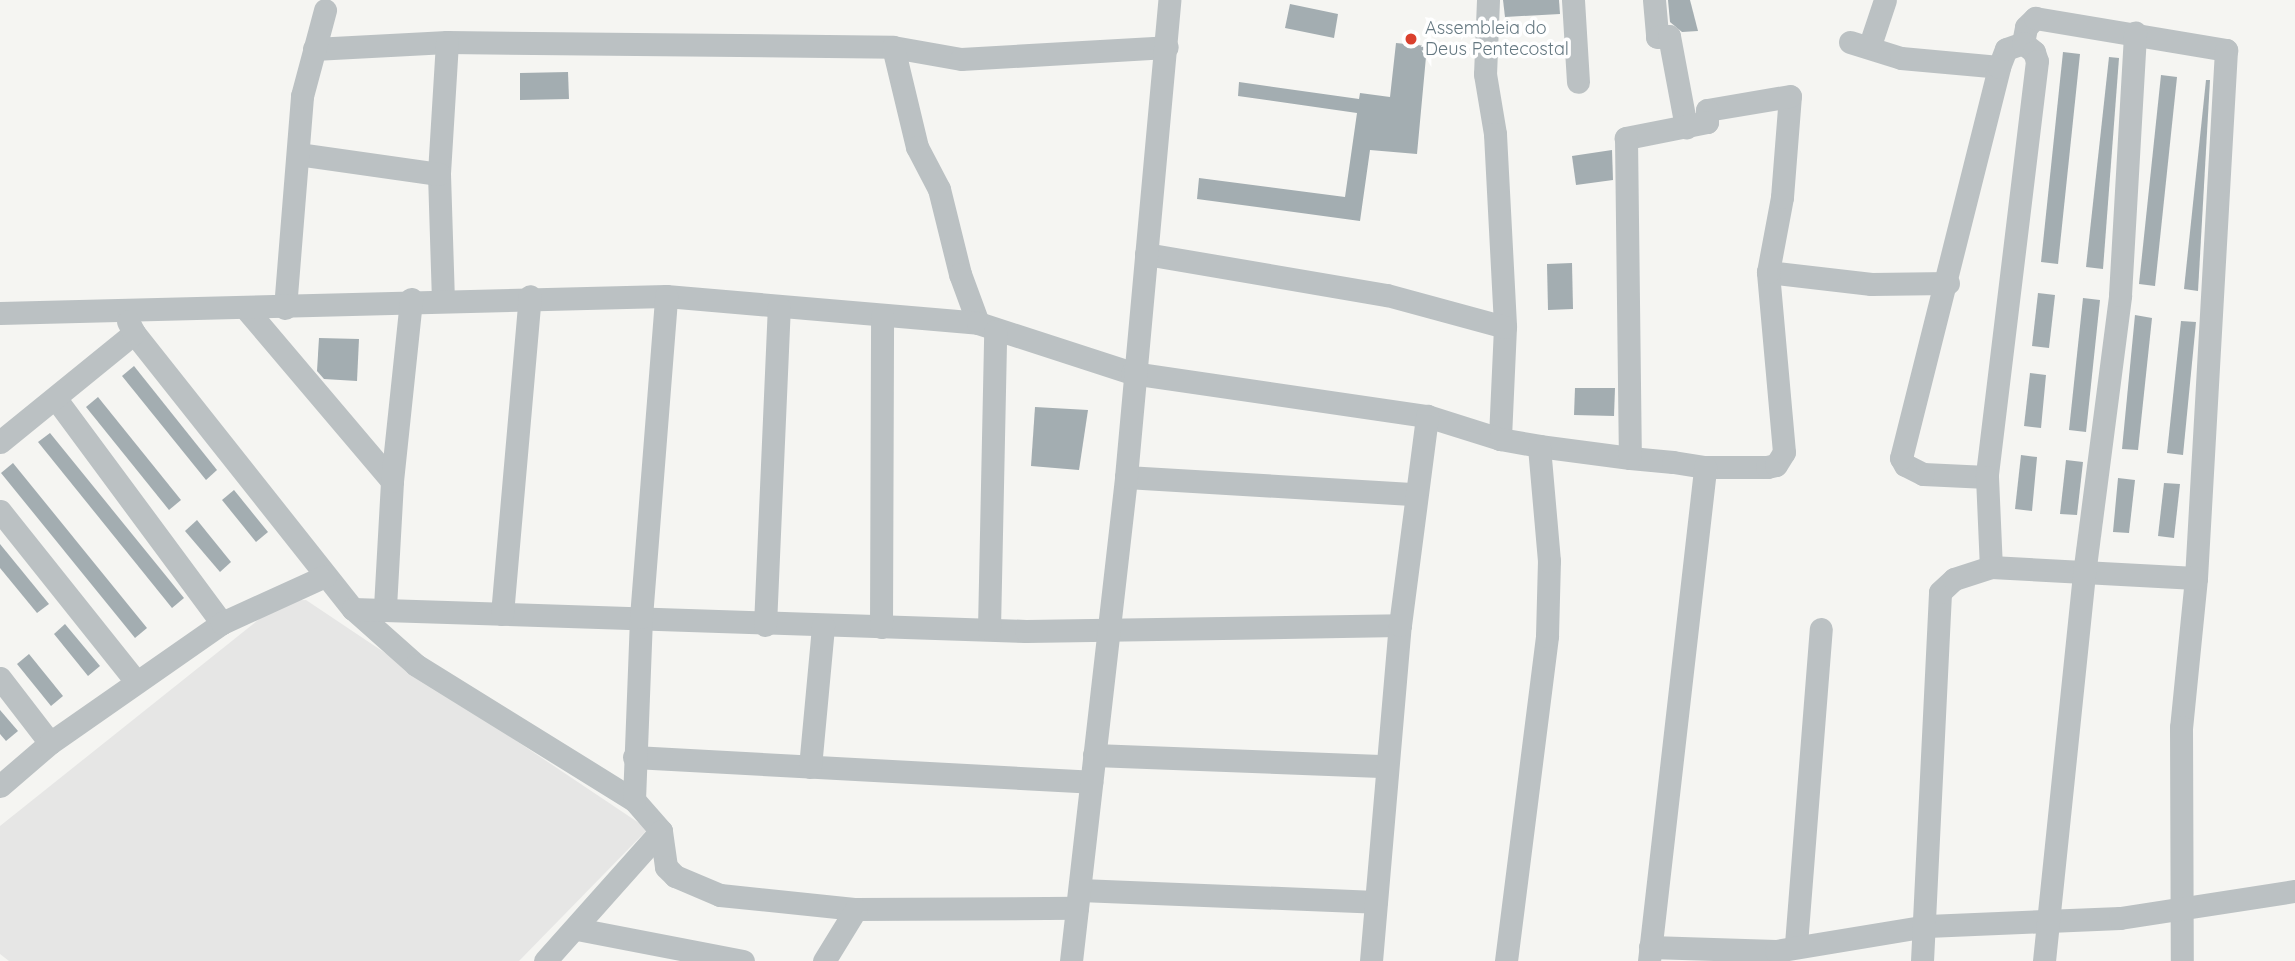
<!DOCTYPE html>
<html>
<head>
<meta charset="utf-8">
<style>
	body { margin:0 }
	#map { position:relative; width:2295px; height:961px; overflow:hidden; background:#f5f5f2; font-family:Quicksand,sans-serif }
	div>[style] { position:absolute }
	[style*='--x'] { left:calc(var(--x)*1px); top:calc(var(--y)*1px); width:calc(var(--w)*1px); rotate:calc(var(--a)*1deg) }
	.built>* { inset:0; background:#e6e6e5 }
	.building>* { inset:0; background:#a3adb1 }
	.minor>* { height:23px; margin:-11.5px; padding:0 11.5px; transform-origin:11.5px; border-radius:11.5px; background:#bbc1c3 }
	.dots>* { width:19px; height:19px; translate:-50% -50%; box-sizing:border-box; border:4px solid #fff; border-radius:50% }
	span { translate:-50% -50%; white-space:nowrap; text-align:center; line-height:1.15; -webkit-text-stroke:7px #fff; paint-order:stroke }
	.poi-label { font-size:18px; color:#657881 }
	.left { translate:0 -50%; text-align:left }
</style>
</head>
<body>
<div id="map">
	<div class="built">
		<i style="clip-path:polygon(306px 600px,648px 829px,519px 961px,9px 961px,0 954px,0 826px,282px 601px)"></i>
	</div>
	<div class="building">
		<i style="clip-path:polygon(1503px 0,1559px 0,1560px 14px,1505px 17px)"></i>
		<i style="clip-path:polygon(1668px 0,1690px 0,1698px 31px,1682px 32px,1670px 22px)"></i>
		<i style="clip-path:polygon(1290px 4px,1338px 14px,1334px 38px,1285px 28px)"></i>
		<i style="clip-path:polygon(1396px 43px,1427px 46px,1417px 154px,1370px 150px,1360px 221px,1197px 199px,1199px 178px,1345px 197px,1357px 113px,1238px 96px,1239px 82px,1359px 99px,1360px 93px,1390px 97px)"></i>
		<i style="clip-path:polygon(2063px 52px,2080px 54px,2058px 264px,2041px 262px)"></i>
		<i style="clip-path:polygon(2109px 57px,2119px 58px,2103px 269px,2086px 267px)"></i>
		<i style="clip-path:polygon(568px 72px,569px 99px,520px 100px,520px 73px)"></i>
		<i style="clip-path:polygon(2161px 75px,2177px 77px,2155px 286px,2139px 284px)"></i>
		<i style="clip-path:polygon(2206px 80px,2210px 80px,2198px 291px,2184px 289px)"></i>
		<i style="clip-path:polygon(1612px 150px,1613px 180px,1576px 185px,1572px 156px)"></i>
		<i style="clip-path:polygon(1572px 263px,1573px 309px,1548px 310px,1547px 264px)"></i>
		<i style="clip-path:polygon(2038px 293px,2055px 295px,2049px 348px,2032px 346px)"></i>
		<i style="clip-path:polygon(2083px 298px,2100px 300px,2086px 432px,2069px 430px)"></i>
		<i style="clip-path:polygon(2135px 315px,2152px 318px,2138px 450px,2122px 449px)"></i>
		<i style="clip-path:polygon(2181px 321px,2196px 322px,2183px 455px,2167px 453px)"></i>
		<i style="clip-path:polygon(319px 338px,359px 339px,357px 381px,324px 379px,317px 371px)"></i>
		<i style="clip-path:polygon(134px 366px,217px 470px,206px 480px,122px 376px)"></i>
		<i style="clip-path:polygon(2030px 373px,2046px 375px,2041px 428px,2024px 426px)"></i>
		<i style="clip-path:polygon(1575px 388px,1615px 388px,1614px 416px,1574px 415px)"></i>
		<i style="clip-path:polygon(98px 397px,181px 500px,169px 510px,86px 407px)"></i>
		<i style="clip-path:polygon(1035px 407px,1088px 410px,1079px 470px,1031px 466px)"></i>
		<i style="clip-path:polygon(50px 433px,184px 598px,172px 608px,38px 442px)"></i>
		<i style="clip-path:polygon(2021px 455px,2037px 457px,2032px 511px,2015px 509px)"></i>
		<i style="clip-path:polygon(2066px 460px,2083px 462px,2077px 515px,2060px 514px)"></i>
		<i style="clip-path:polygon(13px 463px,147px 628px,135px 638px,1px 473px)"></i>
		<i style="clip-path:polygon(2118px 478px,2135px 480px,2129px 533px,2113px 532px)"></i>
		<i style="clip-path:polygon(2164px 483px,2180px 484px,2174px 538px,2158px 536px)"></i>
		<i style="clip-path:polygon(234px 490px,268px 532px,256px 542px,222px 500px)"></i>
		<i style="clip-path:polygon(197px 520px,231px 562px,220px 572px,185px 531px)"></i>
		<i style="clip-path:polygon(0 544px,49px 604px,37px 613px,0 568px)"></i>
		<i style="clip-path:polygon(65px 624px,100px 666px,88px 676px,54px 634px)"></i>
		<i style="clip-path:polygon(29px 654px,63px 696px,51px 706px,17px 664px)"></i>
		<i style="clip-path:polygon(0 710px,18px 731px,6px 741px,0 734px)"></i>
	</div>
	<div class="minor">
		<i style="--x:1488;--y:0;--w:74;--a:92.3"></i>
		<i style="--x:1485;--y:74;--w:61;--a:80.5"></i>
		<i style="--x:1495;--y:134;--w:193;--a:87"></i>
		<i style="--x:1505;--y:327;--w:112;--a:92.6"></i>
		<i style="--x:1573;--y:0;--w:82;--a:86.5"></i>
		<i style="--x:1654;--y:0;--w:37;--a:85"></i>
		<i style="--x:1657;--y:37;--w:12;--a:-5"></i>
		<i style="--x:1669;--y:36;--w:93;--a:79.4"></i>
		<i style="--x:447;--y:42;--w:446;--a:0.6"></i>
		<i style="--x:893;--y:47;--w:69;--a:10"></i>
		<i style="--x:961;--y:59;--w:206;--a:-3.3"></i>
		<i style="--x:1850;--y:42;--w:53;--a:17.4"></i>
		<i style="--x:1901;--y:58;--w:98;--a:5.2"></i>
		<i style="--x:2023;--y:43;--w:16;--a:-79"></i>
		<i style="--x:2026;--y:27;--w:13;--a:-45"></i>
		<i style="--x:2035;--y:18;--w:194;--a:9.5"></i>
		<i style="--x:2226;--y:50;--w:529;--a:93.25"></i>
		<i style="--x:2196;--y:578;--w:150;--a:95.7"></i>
		<i style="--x:2181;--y:727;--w:234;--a:89.8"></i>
		<i style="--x:1870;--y:45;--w:47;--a:-71.6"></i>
		<i style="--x:893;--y:47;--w:103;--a:76.5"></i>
		<i style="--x:917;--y:147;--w:47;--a:62.4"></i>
		<i style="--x:939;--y:189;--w:88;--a:76.1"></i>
		<i style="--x:960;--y:274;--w:52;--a:69.8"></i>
		<i style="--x:314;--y:49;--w:133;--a:-3"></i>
		<i style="--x:447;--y:42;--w:132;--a:93.5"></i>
		<i style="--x:439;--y:174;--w:125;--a:88.2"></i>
		<i style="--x:298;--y:154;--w:142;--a:8.1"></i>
		<i style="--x:1146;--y:254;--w:244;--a:9.7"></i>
		<i style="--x:1387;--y:295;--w:122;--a:15.2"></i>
		<i style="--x:1768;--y:272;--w:104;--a:6.6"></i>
		<i style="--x:1871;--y:284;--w:77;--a:-0.7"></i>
		<i style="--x:285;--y:308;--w:213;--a:-85.4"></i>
		<i style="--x:302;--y:96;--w:89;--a:-75"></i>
		<i style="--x:247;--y:310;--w:224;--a:49.7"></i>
		<i style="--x:0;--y:313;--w:666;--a:-1.46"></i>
		<i style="--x:666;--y:296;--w:313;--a:4.9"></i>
		<i style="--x:978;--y:323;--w:162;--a:18"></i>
		<i style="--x:1132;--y:373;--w:298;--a:8.3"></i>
		<i style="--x:1427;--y:416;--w:77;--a:17.5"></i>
		<i style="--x:1500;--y:439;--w:40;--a:10"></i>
		<i style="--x:1539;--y:446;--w:92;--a:7.5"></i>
		<i style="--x:1630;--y:458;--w:43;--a:5.3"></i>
		<i style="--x:1673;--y:462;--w:32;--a:9"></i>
		<i style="--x:1705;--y:467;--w:62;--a:0"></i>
		<i style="--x:1767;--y:467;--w:9;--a:-13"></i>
		<i style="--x:1776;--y:465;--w:15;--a:-58"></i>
		<i style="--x:1784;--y:452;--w:181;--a:-95.1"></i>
		<i style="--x:1768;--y:272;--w:76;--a:-79.4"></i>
		<i style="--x:1782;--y:197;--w:101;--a:-85.5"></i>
		<i style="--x:1790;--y:96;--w:84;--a:170.4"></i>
		<i style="--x:1707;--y:110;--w:12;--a:90"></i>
		<i style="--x:1707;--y:122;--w:83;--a:168.8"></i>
		<i style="--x:1626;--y:138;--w:320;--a:89.3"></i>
		<i style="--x:134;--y:333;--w:352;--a:51.6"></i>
		<i style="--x:353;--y:609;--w:84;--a:41.6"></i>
		<i style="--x:416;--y:665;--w:256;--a:31.8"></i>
		<i style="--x:634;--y:800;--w:41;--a:48.9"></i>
		<i style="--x:661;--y:831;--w:36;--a:82"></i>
		<i style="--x:666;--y:867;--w:13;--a:45"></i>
		<i style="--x:675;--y:876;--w:49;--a:22.9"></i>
		<i style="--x:720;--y:895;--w:137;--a:5.9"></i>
		<i style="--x:856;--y:909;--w:221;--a:-0.3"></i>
		<i style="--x:56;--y:399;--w:279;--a:53.5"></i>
		<i style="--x:0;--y:442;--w:173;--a:-39.1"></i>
		<i style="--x:134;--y:333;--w:13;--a:-117"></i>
		<i style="--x:1126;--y:477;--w:290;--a:3.4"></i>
		<i style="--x:1987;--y:477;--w:64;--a:-177.3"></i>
		<i style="--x:1923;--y:474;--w:20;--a:-153"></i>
		<i style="--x:1905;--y:465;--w:8;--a:-120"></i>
		<i style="--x:1901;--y:458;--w:403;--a:-75.9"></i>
		<i style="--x:1999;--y:67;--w:19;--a:-69"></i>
		<i style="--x:2006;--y:49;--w:18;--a:-19"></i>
		<i style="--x:2023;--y:43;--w:14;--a:39"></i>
		<i style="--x:2034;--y:52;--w:9;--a:72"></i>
		<i style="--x:2037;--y:61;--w:419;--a:96.9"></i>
		<i style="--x:1987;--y:477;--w:90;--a:87.5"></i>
		<i style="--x:0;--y:511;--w:216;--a:51.4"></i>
		<i style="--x:385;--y:607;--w:126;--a:-86.8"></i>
		<i style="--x:392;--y:481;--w:183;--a:-84"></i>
		<i style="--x:353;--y:609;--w:673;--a:1.87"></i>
		<i style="--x:1026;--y:631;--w:374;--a:-0.9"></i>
		<i style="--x:502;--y:614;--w:319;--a:-85"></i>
		<i style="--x:765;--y:625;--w:318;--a:-87.5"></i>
		<i style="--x:881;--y:627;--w:310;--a:-89.8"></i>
		<i style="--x:989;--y:629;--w:298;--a:-88.8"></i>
		<i style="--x:0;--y:678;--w:82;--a:52.4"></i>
		<i style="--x:1094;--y:755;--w:293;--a:2.2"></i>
		<i style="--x:634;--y:757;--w:458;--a:3.1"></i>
		<i style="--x:810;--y:767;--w:142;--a:-84.7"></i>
		<i style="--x:0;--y:786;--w:66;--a:-40.7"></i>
		<i style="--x:50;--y:743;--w:210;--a:-34.9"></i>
		<i style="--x:222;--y:623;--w:113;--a:-24.5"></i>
		<i style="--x:634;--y:800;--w:183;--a:-87.8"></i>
		<i style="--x:641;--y:617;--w:322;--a:-85.5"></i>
		<i style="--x:1080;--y:890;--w:296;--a:2.3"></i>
		<i style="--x:577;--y:929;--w:169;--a:10.9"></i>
		<i style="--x:1796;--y:944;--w:316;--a:-85.5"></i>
		<i style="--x:1650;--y:947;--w:126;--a:1.8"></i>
		<i style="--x:1776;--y:951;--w:153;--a:-9.4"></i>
		<i style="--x:1927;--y:926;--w:193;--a:-2.4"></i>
		<i style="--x:2120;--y:918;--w:177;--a:-8.8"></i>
		<i style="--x:545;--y:961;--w:174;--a:-48.3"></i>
		<i style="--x:824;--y:961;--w:61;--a:-58.4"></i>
		<i style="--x:1071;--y:961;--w:487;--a:-83.5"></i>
		<i style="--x:1126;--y:477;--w:479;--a:-84.8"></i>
		<i style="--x:1371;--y:961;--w:337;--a:-85.1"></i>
		<i style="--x:1400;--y:625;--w:211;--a:-82.6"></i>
		<i style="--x:1506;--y:961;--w:328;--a:-82.8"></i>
		<i style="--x:1547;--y:636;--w:75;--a:-88.5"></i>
		<i style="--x:1549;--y:561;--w:115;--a:-95"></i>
		<i style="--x:1649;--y:961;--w:497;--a:-83.5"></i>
		<i style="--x:1922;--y:961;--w:369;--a:-87.2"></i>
		<i style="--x:1940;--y:592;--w:19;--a:-43"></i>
		<i style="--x:1954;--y:579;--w:39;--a:-18"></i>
		<i style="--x:1991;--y:567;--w:205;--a:3.1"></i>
		<i style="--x:2044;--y:961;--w:389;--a:-84.1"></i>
		<i style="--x:2084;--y:574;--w:281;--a:-82.6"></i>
		<i style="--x:2120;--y:295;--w:263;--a:-86.7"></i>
	</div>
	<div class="dots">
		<i style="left:1411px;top:39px;background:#da402d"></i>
	</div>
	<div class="poi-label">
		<span class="left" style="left:1425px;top:39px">Assembleia do<br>Deus Pentecostal</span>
	</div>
</div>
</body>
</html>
